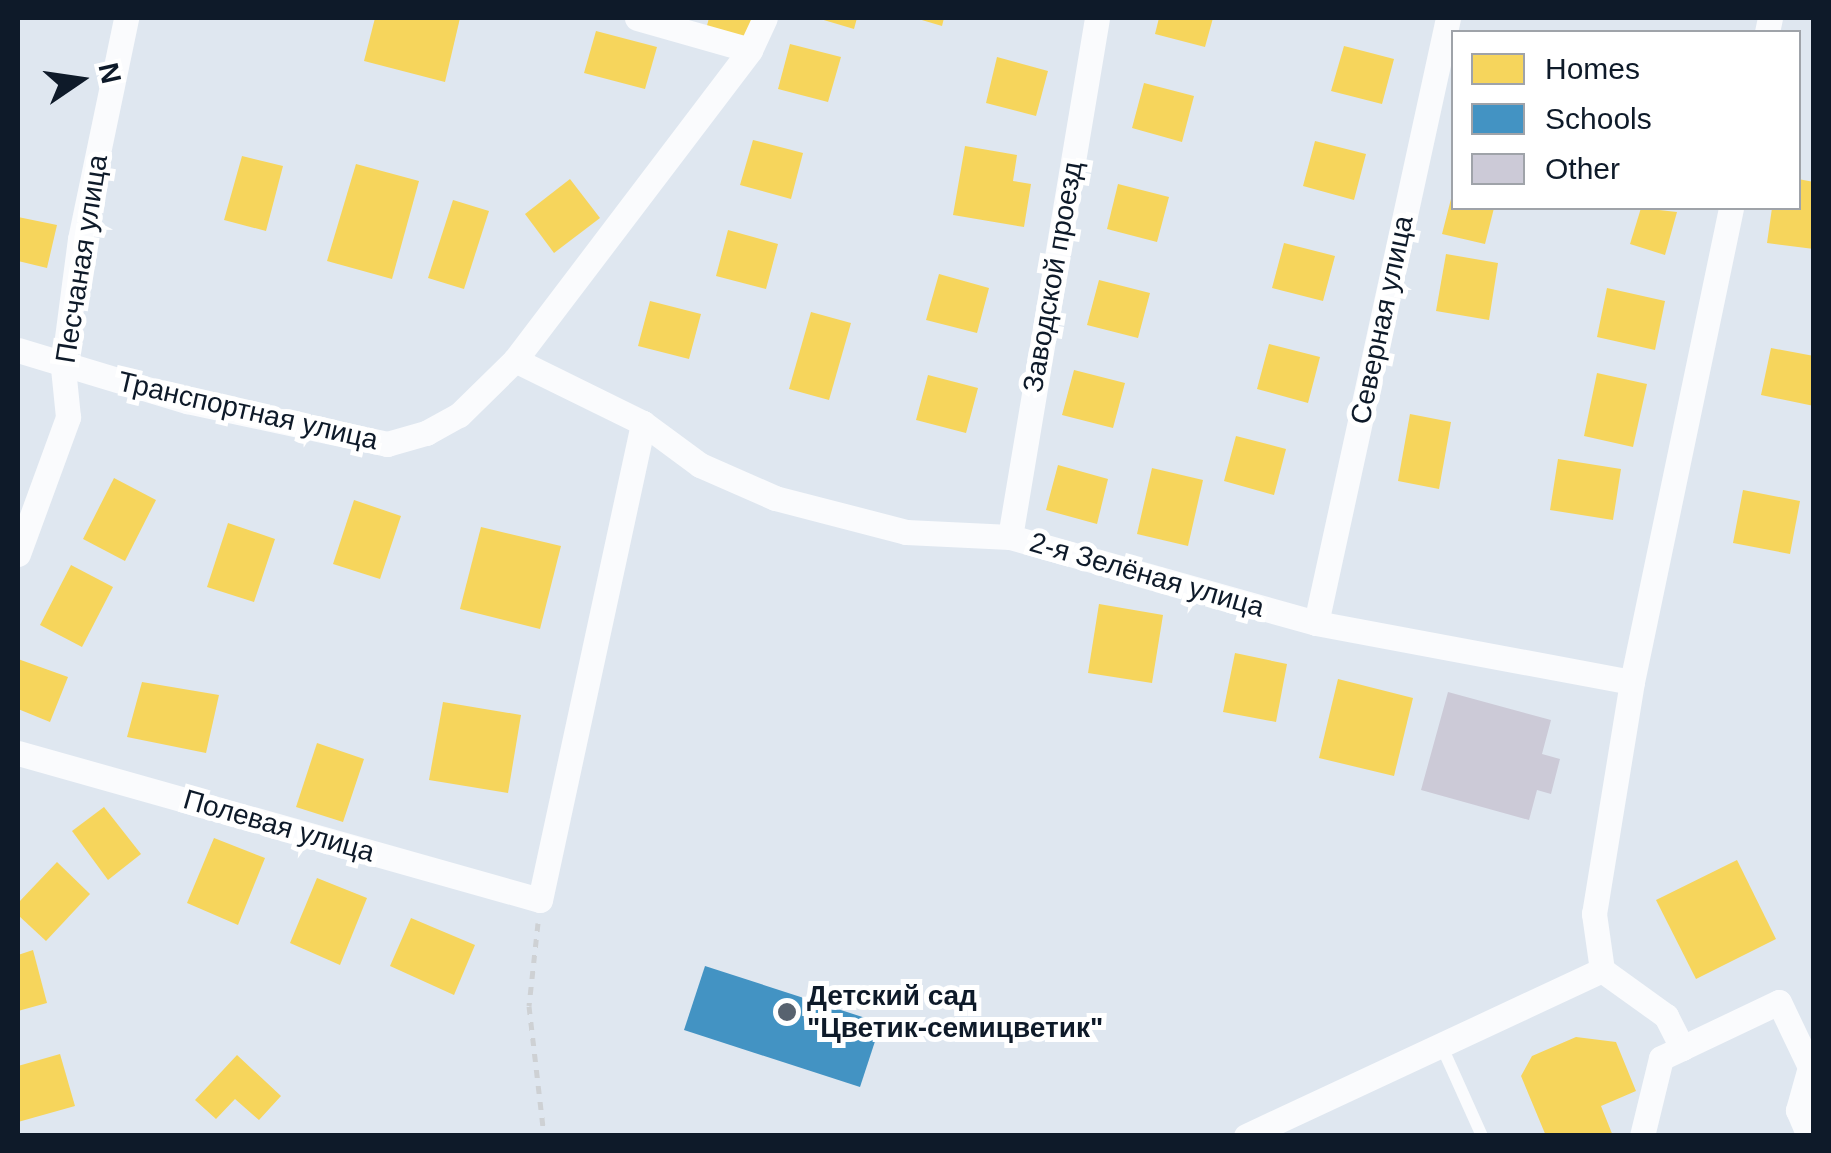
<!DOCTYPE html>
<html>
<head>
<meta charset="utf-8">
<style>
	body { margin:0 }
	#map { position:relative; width:1831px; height:1153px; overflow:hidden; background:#dfe7f0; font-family:Arial,sans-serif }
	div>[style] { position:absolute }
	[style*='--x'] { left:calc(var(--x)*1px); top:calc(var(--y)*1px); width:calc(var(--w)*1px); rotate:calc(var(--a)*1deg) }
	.homes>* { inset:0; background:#f6d55c }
	.schools>* { inset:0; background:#4393c3 }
	.building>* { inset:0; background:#cccad7 }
	.path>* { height:5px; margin-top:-2.5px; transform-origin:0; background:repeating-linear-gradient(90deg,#ced1d4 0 8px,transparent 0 16px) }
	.service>* { height:12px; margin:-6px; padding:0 6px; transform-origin:6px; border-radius:6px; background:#fafbfd }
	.minor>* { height:25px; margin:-12.5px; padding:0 12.5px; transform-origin:12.5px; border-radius:12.5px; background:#fafbfd }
	.dots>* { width:28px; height:28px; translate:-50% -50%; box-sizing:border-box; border:5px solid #fff; border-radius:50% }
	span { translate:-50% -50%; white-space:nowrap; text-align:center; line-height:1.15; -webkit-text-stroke:10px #fff; paint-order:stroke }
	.street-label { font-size:28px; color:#0e1a29 }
	.poi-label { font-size:28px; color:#0e1a29; font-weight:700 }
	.left { translate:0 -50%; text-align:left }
	.frame { position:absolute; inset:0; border:20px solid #0e1a29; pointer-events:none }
	.legend { position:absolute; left:1451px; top:30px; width:350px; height:180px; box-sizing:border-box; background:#fff; border:2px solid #9fa3a9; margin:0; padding:12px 18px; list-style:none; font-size:30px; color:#0e1a29 }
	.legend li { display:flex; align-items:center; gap:20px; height:50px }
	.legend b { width:50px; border:2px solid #9fa3a9 }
	.north { position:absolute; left:30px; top:30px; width:100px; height:100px; -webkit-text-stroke:8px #fff; paint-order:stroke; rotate:77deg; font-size:28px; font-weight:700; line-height:40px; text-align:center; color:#0e1a29 }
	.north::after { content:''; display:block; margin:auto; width:35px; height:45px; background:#0e1a29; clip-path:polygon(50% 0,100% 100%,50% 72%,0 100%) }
</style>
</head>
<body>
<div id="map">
	<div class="homes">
		<i style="clip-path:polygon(375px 18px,460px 18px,445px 82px,364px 61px)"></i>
		<i style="clip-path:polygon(709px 18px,752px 18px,746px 42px,705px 33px)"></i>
		<i style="clip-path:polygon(817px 18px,857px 18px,854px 29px)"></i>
		<i style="clip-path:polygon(915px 18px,944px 18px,942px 26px)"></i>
		<i style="clip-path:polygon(1159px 18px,1213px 18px,1205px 47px,1155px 34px)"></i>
		<i style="clip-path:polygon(596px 31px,657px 47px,645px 89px,584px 73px)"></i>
		<i style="clip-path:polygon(790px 44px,841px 57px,828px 102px,778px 89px)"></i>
		<i style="clip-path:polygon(1344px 46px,1394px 59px,1382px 104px,1331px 91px)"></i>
		<i style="clip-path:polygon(997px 57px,1048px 71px,1036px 116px,986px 103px)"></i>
		<i style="clip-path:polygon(1144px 83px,1194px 96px,1182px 142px,1132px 128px)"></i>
		<i style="clip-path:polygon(753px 140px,803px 153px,791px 199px,740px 185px)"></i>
		<i style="clip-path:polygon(1315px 141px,1366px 154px,1354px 200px,1303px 186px)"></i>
		<i style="clip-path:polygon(965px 146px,1017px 155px,1013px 181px,1031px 184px,1024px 227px,953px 215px)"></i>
		<i style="clip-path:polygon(242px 156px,283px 166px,266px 231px,224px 220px)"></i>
		<i style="clip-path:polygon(356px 164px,419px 181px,392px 279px,327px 261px)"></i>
		<i style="clip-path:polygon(570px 179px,600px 218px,554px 253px,525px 214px)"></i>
		<i style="clip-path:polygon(1798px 179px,1814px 182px,1814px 249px,1767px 243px,1772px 208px,1798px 208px)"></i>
		<i style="clip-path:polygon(1118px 184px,1169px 197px,1157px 242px,1107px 229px)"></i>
		<i style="clip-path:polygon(1452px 195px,1454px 208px,1494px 208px,1485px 244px,1442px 234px)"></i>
		<i style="clip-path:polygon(453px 200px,489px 211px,464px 289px,428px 278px)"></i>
		<i style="clip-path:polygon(1641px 208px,1677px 212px,1665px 255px,1630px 244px)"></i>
		<i style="clip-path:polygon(18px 217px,57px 225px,47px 268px,18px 261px)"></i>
		<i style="clip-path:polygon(728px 230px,778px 244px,766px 289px,716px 276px)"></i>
		<i style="clip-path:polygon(1284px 243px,1335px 256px,1323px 301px,1272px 288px)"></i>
		<i style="clip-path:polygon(1446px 254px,1498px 263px,1489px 320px,1436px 311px)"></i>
		<i style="clip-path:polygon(939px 274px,989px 288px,977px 333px,926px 320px)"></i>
		<i style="clip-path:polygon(1099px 280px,1150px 293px,1138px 338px,1087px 325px)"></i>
		<i style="clip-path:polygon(1607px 288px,1665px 301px,1655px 350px,1597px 337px)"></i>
		<i style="clip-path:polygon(650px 301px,701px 314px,689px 359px,638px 346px)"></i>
		<i style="clip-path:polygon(811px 312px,851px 323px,829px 400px,789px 389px)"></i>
		<i style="clip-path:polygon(1269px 344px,1320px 357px,1308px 403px,1257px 389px)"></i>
		<i style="clip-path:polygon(1771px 348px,1814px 356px,1814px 406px,1761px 395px)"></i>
		<i style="clip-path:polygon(1074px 370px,1125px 383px,1113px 428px,1062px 415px)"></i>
		<i style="clip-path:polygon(1597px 373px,1647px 384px,1633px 447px,1584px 436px)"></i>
		<i style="clip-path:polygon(928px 375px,978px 388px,966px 433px,916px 420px)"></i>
		<i style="clip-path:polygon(1410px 414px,1451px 422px,1439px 489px,1398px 481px)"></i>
		<i style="clip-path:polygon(1236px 436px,1286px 449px,1274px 495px,1224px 481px)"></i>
		<i style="clip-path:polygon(1558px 459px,1621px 469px,1613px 520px,1550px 510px)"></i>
		<i style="clip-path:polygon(1058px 465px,1108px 479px,1097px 524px,1046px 510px)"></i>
		<i style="clip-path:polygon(1152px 468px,1203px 480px,1188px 546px,1137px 534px)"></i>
		<i style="clip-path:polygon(114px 478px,156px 500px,125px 561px,83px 539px)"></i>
		<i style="clip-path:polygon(1743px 490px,1800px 501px,1790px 554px,1733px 543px)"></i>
		<i style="clip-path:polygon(354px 500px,401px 516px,380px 579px,333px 564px)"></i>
		<i style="clip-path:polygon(228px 523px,275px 539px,254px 602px,207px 587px)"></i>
		<i style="clip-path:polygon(481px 527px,561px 546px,540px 629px,460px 609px)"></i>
		<i style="clip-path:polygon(71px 565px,113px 587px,82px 647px,40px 625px)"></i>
		<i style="clip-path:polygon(1099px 604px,1163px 615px,1152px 683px,1088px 673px)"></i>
		<i style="clip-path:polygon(1235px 653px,1287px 664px,1276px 722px,1223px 712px)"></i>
		<i style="clip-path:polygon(18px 659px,68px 677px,50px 722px,18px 709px)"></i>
		<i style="clip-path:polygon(1338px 679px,1413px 698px,1394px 776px,1319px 758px)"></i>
		<i style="clip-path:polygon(142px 682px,219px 695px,206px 753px,127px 737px)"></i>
		<i style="clip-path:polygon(443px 702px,521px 715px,508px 793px,429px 780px)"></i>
		<i style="clip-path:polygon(317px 743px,364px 759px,343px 822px,296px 807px)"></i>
		<i style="clip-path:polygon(104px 807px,141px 854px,108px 880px,72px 831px)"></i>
		<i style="clip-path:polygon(214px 838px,265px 858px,238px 925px,187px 903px)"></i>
		<i style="clip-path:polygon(1737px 860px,1776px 939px,1696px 979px,1656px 900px)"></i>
		<i style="clip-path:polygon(57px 862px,90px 894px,46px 941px,18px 915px,18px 903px)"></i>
		<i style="clip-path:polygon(317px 878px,367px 898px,340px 965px,290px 943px)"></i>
		<i style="clip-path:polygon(411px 918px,475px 945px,454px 995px,390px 966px)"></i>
		<i style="clip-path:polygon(33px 950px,47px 1003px,18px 1011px,18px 955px)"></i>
		<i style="clip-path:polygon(1576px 1037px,1616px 1042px,1636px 1091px,1601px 1106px,1613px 1136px,1546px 1136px,1521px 1076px,1532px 1056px)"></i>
		<i style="clip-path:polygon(60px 1054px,75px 1106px,18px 1122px,18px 1066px)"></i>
		<i style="clip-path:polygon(237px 1055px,281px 1096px,259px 1120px,235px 1099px,216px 1119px,195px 1100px)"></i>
	</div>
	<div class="schools">
		<i style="clip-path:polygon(705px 966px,881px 1023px,860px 1087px,684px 1030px)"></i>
	</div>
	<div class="building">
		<i style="clip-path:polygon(1448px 692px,1551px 720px,1542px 754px,1560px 759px,1551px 794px,1537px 790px,1529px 820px,1421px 790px)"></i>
	</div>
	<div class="path">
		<i style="--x:538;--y:923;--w:83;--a:96.2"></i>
		<i style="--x:529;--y:1006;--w:131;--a:83.4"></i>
	</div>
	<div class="service">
		<i style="--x:1442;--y:1047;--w:98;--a:65.8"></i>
	</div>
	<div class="minor">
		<i style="--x:637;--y:18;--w:117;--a:15.8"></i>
		<i style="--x:1767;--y:32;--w:14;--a:-78"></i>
		<i style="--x:18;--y:350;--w:177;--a:16.8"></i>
		<i style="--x:187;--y:401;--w:205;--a:12.1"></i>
		<i style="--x:387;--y:444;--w:41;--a:-15.8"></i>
		<i style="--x:426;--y:433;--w:38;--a:-29"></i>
		<i style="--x:459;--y:415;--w:78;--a:-44.5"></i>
		<i style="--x:515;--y:360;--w:389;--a:-52.8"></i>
		<i style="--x:750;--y:50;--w:35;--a:-65"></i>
		<i style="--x:515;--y:360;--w:143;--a:26.2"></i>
		<i style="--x:643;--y:423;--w:71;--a:36.4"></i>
		<i style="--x:700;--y:465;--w:82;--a:23.7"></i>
		<i style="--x:775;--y:498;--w:135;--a:14.5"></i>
		<i style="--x:906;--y:532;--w:104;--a:2.8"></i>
		<i style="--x:1010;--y:537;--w:318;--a:15.7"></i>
		<i style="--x:1316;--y:623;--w:321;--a:10.6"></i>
		<i style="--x:1010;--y:537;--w:526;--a:-80.48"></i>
		<i style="--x:18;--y:554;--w:146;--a:-69.9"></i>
		<i style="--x:68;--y:417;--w:49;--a:-95.8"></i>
		<i style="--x:63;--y:368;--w:130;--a:-82.5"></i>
		<i style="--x:80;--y:239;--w:226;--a:-78.2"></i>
		<i style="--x:1316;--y:623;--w:619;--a:-77.69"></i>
		<i style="--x:18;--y:753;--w:542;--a:15.73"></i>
		<i style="--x:540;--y:900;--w:488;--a:-77.8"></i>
		<i style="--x:1602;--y:970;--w:79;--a:35.7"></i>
		<i style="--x:1666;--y:1016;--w:36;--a:63"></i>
		<i style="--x:1682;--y:1048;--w:107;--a:-25.4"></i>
		<i style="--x:1779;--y:1002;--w:72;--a:64.5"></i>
		<i style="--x:1810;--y:1067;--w:45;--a:105.6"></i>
		<i style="--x:1798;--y:1110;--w:28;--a:67"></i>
		<i style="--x:1246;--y:1136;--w:393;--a:-25"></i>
		<i style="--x:1602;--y:970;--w:57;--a:-98.1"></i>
		<i style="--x:1594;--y:914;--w:235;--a:-80.7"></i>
		<i style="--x:1632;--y:682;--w:484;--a:-78.2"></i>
		<i style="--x:1642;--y:1136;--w:80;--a:-76.3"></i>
		<i style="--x:1661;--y:1058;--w:23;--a:-25"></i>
	</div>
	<div class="dots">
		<i style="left:787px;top:1012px;background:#57626f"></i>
	</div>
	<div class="street-label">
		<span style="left:82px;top:259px;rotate:-81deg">Песчаная улица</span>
		<span style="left:1053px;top:277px;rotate:-80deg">Заводской проезд</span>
		<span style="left:1382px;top:320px;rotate:-78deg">Северная улица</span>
		<span style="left:248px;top:411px;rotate:13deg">Транспортная улица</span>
		<span style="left:1147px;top:575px;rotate:16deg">2-я Зелёная улица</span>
		<span style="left:279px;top:826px;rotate:16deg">Полевая улица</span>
	</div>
	<div class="poi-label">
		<span class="left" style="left:807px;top:1012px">Детский сад<br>"Цветик-семицветик"</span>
	</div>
	<div class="frame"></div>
	<ul class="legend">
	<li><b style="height:28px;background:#f6d55c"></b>Homes</li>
	<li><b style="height:28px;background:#4393c3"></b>Schools</li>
	<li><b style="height:28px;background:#cccad7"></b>Other</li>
	</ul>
	<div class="north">N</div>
</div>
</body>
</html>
